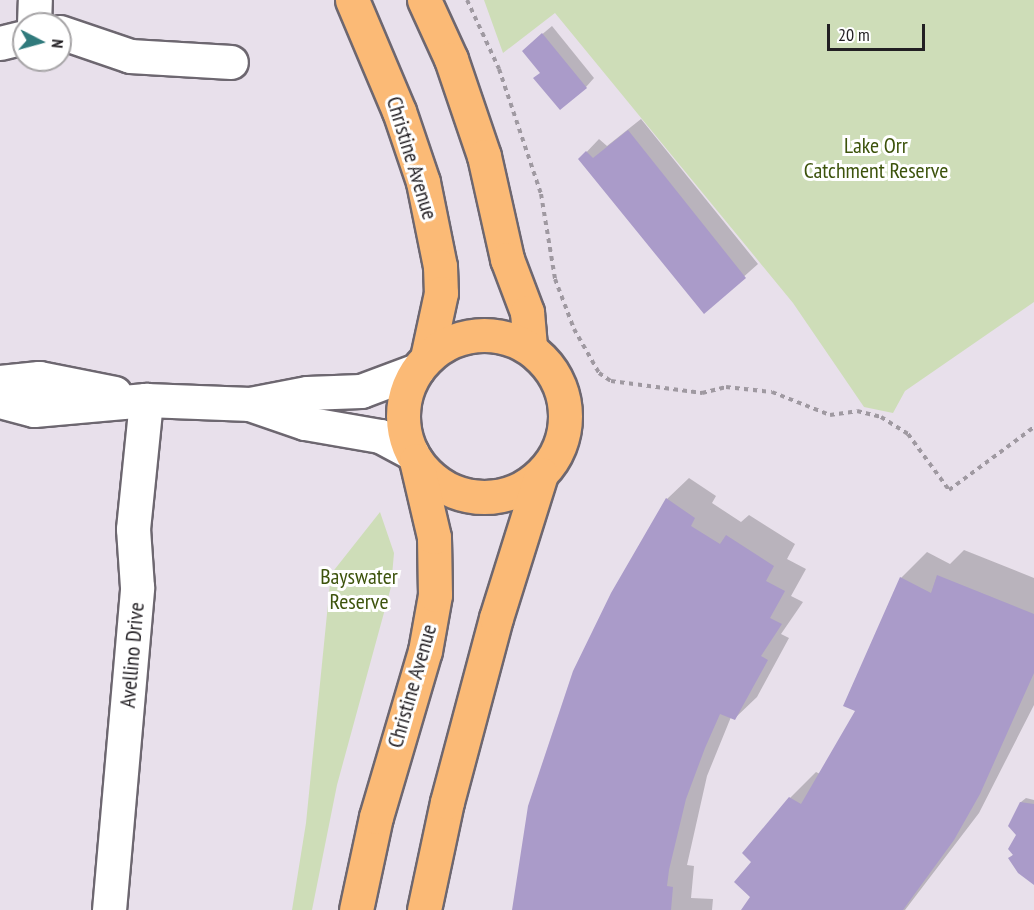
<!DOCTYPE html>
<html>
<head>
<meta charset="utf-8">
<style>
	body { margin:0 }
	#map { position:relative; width:1034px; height:910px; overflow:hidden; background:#e8e0eb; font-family:"PT Sans Narrow",sans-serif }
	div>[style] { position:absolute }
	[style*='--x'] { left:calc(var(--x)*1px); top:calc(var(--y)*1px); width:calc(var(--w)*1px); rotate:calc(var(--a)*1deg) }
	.green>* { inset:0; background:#ceddb8 }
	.shadow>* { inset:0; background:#0003 }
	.building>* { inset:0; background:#aa9bc9 }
	.path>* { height:4px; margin-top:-2px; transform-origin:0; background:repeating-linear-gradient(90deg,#9f99a1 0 4.5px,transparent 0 9px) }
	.roads { filter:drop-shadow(2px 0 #6d6770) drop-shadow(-2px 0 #6d6770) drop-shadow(0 2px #6d6770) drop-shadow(0 -2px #6d6770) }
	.minor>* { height:33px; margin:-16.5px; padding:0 16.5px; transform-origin:16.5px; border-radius:16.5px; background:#fff }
	.major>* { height:33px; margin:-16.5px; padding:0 16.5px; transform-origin:16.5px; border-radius:16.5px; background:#fbba76 }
	.major>.ring { margin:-16.5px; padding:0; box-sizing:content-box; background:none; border:33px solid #fbba76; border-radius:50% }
	span { translate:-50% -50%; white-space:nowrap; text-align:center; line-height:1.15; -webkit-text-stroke:6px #fff; paint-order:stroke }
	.park-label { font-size:22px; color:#3d530c }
	.street-label { font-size:22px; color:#221f23 }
	.north { position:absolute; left:12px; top:12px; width:60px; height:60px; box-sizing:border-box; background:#fff; border:2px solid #a7a5a7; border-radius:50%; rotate:96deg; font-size:16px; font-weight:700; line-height:24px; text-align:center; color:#221f23 }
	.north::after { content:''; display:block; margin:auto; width:21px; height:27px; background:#307a7c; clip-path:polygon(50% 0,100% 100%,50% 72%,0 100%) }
	.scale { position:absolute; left:827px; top:24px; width:98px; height:27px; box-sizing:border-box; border:3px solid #221f23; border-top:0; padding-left:8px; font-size:18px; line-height:21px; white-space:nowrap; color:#221f23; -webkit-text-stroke:4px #fff; paint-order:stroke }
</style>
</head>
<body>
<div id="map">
	<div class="green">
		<i style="clip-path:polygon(484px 0,1034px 0,1034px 302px,905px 391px,893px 413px,864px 407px,793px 303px,555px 13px,503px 53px)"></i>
		<i style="clip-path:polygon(380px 512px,394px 553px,391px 587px,337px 785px,312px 910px,292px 910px,306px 823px,331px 574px)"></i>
	</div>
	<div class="shadow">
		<i style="clip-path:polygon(552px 26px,594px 78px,586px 87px,541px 72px,533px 42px)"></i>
		<i style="clip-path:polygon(641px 119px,758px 264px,704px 312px,580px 159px,599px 139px,607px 146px)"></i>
		<i style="clip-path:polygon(689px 478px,716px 496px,712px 503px,741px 522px,749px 515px,795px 544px,787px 559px,806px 569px,791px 596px,803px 602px,781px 634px,789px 638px,757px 697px,735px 718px,731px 717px,707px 776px,687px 865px,694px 866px,691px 898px,713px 899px,712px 910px,513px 910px,529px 806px,667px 499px)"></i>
		<i style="clip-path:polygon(964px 550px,1034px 578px,1034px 705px,979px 813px,905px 910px,743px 910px,752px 897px,754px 862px,744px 852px,790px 798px,816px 772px,820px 774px,857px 710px,901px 578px,927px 552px,950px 564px)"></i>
		<i style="clip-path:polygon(1026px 798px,1034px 800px,1034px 882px,1010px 858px,1014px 854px,1021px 802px)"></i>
	</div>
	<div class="building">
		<i style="clip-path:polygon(542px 33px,587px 88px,560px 110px,533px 78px,540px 73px,522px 51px)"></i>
		<i style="clip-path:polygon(628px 130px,746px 278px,704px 314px,578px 159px,586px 151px,593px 158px)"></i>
		<i style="clip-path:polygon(666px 498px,695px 518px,691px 526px,720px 544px,726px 535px,774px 566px,766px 581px,785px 591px,770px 618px,782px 624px,761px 656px,768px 660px,735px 720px,720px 714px,705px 748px,686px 799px,669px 870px,667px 886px,673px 887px,671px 910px,512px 910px,528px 806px,573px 671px,611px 593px)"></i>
		<i style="clip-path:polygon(937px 575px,1034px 614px,1034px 673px,980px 794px,954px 840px,903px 910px,741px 910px,750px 897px,734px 882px,751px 862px,742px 853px,789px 797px,801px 804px,855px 711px,843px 706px,900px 577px,931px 593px)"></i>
		<i style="clip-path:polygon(1020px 802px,1034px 804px,1034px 885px,1018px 873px,1008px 858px,1013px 855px,1008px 849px,1016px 835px,1008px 826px)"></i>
	</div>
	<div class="path">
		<i style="--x:467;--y:0;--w:76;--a:65.1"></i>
		<i style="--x:499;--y:69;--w:132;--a:71.4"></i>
		<i style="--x:541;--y:194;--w:86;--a:80.6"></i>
		<i style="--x:555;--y:279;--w:53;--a:69.2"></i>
		<i style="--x:574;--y:329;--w:51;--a:60.4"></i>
		<i style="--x:599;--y:373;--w:14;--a:34"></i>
		<i style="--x:611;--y:381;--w:92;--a:7.5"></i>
		<i style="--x:702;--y:393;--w:25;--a:-14"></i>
		<i style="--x:726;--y:387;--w:46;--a:6.2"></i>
		<i style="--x:772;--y:392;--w:62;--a:21.6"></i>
		<i style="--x:830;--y:415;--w:27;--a:-8"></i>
		<i style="--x:857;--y:411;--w:25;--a:14"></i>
		<i style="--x:881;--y:417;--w:32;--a:32"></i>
		<i style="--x:908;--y:434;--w:69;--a:53.8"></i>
		<i style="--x:949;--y:490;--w:106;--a:-36.5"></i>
	</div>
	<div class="roads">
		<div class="minor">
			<i style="--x:34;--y:24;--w:24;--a:-88"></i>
			<i style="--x:60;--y:32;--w:74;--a:18.9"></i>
			<i style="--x:130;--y:56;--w:101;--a:3.4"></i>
			<i style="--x:0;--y:43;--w:25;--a:-14"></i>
			<i style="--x:0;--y:382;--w:39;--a:-6"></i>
			<i style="--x:39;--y:378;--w:77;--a:11.2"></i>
			<i style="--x:0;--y:401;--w:35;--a:15"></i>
			<i style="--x:34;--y:410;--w:112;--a:-5.1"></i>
			<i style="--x:146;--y:400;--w:104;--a:2.2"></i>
			<i style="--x:250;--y:404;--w:58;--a:-10.9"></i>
			<i style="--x:307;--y:393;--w:54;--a:-2.1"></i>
			<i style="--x:361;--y:391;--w:60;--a:-20.6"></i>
			<i style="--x:252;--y:405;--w:56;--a:18.8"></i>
			<i style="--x:305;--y:423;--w:76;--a:9.8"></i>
			<i style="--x:380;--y:436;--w:36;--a:28"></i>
			<i style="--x:109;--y:910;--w:324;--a:-85"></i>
			<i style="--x:137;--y:587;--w:58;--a:-93.9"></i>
			<i style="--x:133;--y:529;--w:130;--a:-84.2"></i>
		</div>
		<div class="major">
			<i style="--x:352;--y:0;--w:121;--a:67.1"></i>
			<i style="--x:399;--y:111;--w:75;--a:71.3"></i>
			<i style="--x:423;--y:182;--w:86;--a:78.6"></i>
			<i style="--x:440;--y:266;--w:27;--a:88"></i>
			<i style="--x:441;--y:293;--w:66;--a:102.2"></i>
			<i style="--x:424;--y:0;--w:65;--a:65.4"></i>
			<i style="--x:451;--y:59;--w:102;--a:71.2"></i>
			<i style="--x:484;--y:156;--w:106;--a:77.4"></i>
			<i style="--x:507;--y:259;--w:57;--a:69.3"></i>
			<i style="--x:527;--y:312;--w:36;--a:85"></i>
			<i class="ring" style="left:403px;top:335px;width:129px;height:129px"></i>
			<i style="--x:356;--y:910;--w:95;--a:-77.9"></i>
			<i style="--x:376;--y:817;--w:173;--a:-73.6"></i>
			<i style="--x:425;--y:651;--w:57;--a:-79.9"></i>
			<i style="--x:435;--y:595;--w:58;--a:-91"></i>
			<i style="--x:434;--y:537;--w:79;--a:-103.2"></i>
			<i style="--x:424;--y:910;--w:110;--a:-78"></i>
			<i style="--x:447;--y:802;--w:190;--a:-75.1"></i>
			<i style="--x:496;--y:618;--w:151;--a:-72.6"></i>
		</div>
	</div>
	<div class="park-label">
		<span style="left:876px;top:158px">Lake Orr<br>Catchment Reserve</span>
		<span style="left:359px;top:589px">Bayswater<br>Reserve</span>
	</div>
	<div class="street-label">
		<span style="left:412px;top:158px;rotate:73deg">Christine Avenue</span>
		<span style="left:132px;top:655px;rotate:-85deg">Avellino Drive</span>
		<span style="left:412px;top:686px;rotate:-74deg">Christine Avenue</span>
	</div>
	<div class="north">N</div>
	<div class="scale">20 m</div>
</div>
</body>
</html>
